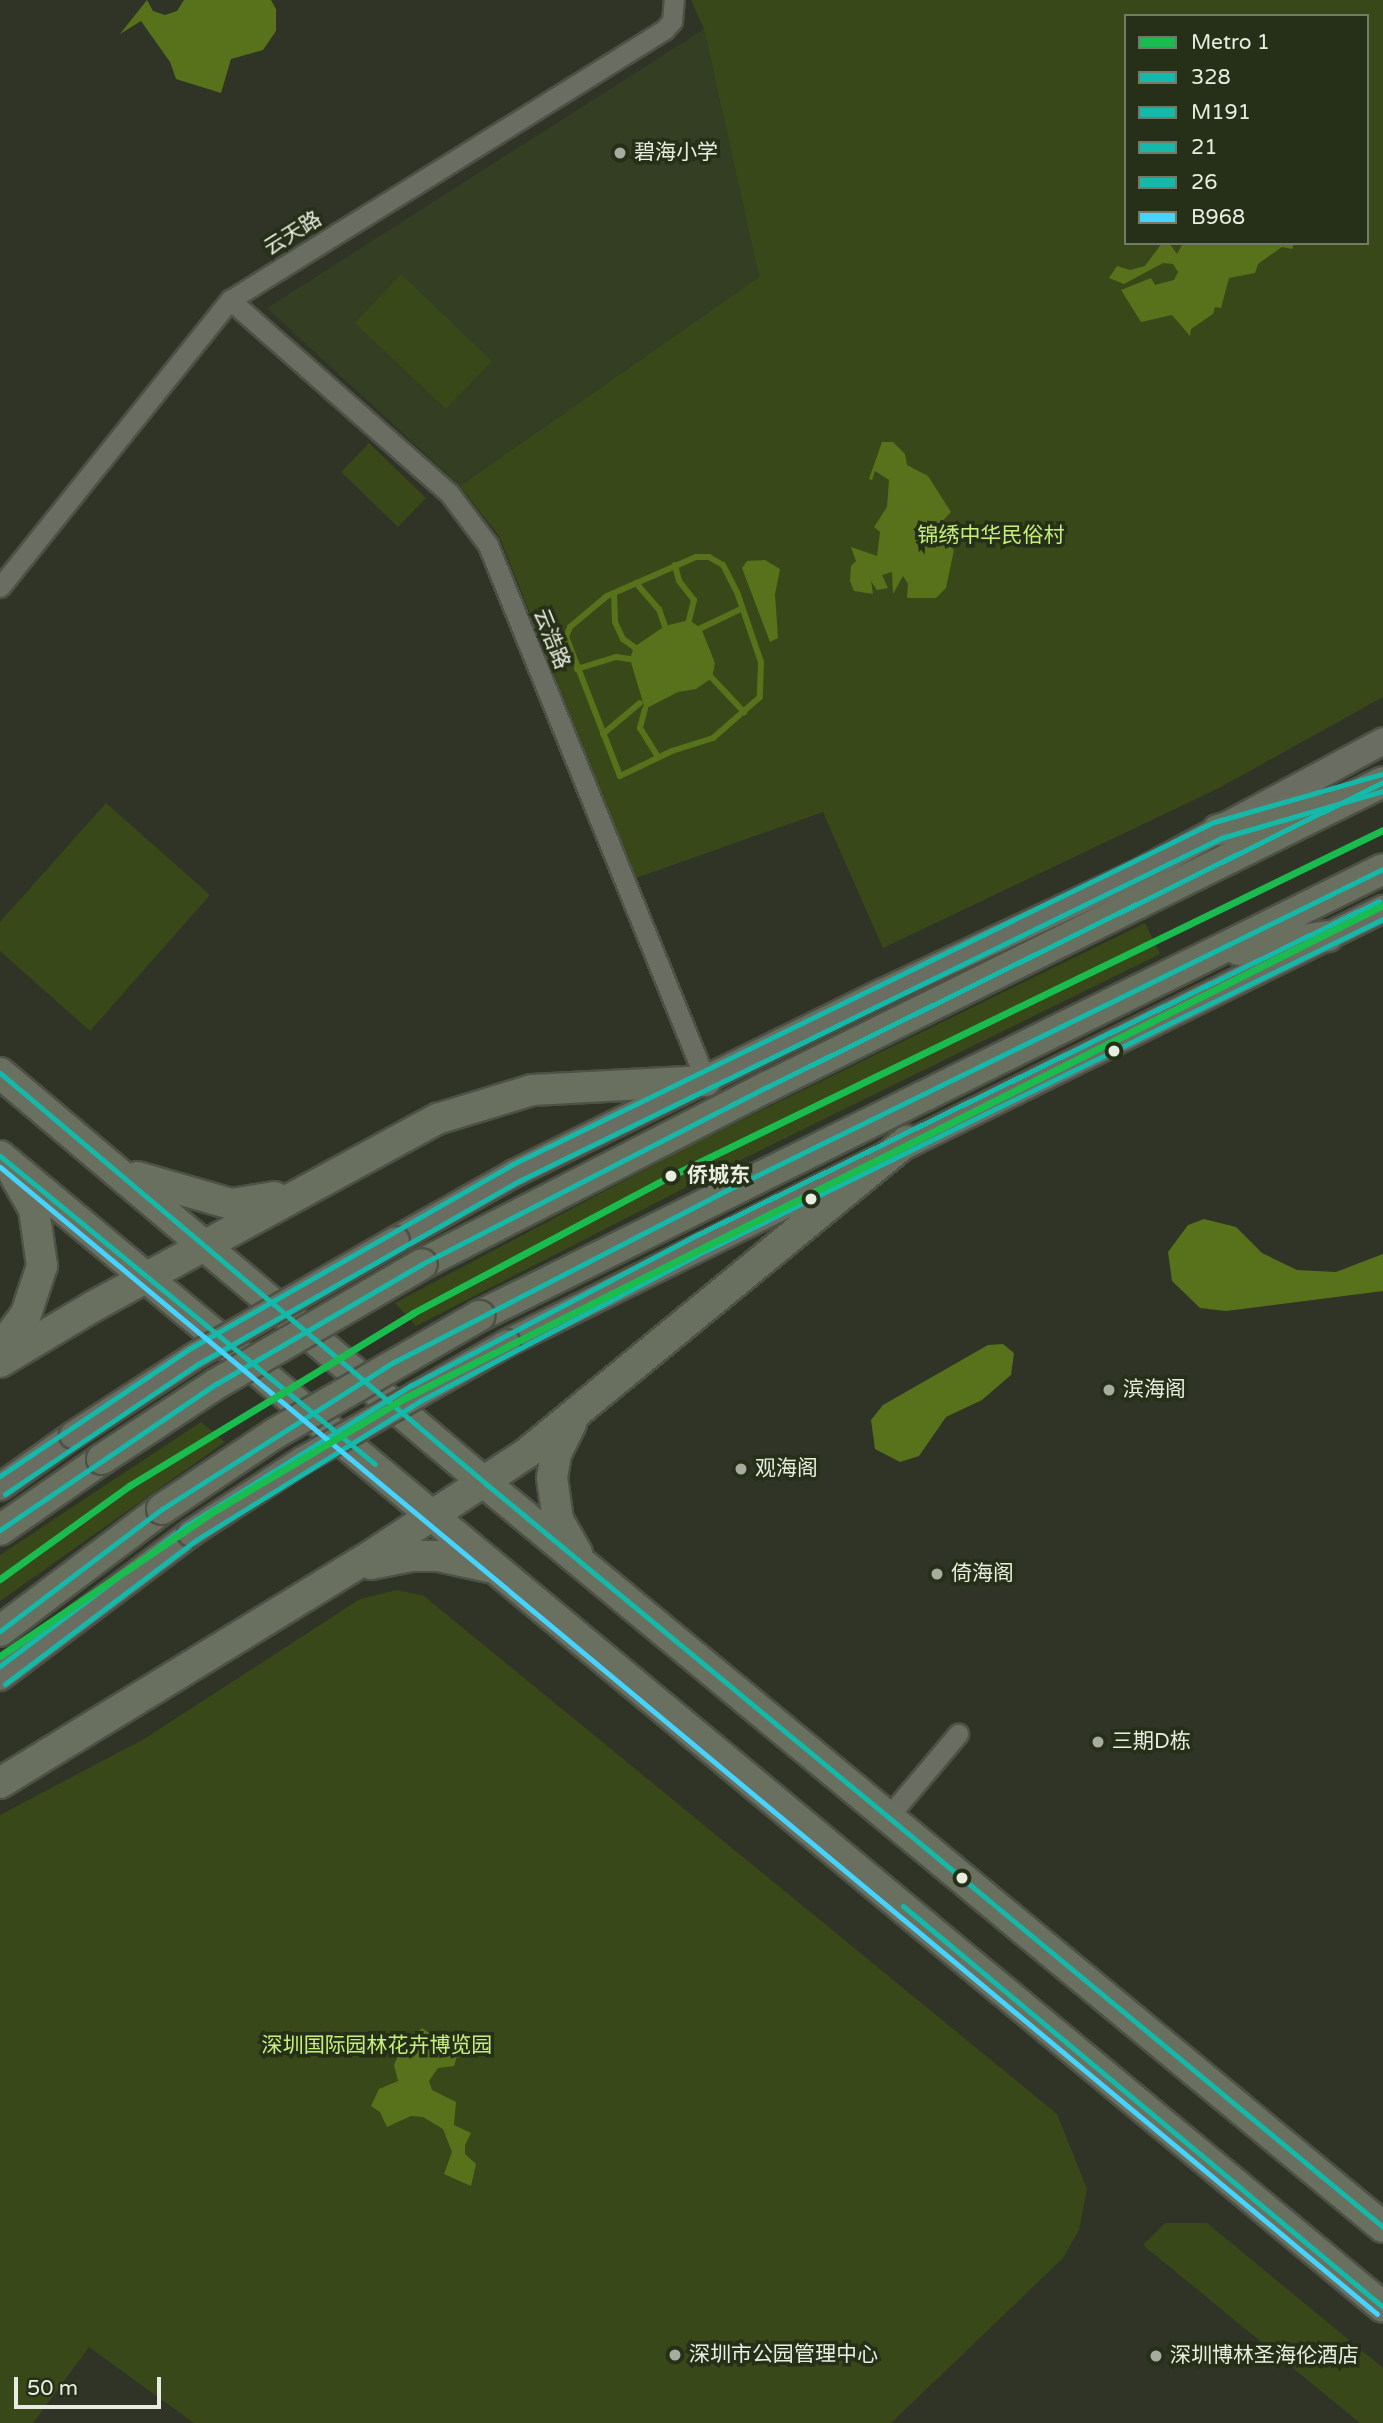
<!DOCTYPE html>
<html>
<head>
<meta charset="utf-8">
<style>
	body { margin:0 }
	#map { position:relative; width:1383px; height:2423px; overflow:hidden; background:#2f3427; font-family:"Varela Round","Noto Sans SC",sans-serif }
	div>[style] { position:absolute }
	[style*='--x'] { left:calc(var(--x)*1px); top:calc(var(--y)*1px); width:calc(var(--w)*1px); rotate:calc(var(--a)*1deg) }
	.built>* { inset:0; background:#333e23 }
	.green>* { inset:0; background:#394818 }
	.water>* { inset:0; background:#57721b }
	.stream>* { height:6px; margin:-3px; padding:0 3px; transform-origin:3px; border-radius:3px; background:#57721b }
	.roads { filter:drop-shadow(2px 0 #4d5146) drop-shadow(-2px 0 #4d5146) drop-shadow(0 2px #4d5146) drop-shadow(0 -2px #4d5146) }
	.minor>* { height:19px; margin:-9.5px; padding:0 9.5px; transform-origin:9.5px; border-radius:9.5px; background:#696d62 }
	.secondary>* { height:26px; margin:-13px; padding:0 13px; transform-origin:13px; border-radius:13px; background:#6a6e62 }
	.primary>* { height:30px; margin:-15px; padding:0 15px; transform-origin:15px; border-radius:15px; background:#6a7060 }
	.bridges { filter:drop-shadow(2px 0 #4d5146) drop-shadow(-2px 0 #4d5146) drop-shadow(0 2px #4d5146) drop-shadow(0 -2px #4d5146) }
	.secondary-bridge>* { height:26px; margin:-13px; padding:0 13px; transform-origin:13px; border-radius:13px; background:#6a6e62 }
	.primary-bridge>* { height:30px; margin:-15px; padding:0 15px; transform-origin:15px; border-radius:15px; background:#6a7060 }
	.bus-1>* { height:5px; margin:-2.5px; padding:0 2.5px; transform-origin:2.5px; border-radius:2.5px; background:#14b9a9 }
	.bus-2>* { height:5px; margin:-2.5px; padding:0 2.5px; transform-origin:2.5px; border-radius:2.5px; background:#14b9a9 }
	.bus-3>* { height:5px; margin:-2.5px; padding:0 2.5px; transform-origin:2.5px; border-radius:2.5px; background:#14b9a9 }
	.bus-4>* { height:5px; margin:-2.5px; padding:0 2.5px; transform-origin:2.5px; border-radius:2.5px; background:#14b9a9 }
	.bus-5>* { height:5px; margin:-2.5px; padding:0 2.5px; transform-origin:2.5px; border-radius:2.5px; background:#46d4ff }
	.metro-1>* { height:7px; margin:-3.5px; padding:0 3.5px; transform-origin:3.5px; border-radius:3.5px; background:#1abc50 }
	.dots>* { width:19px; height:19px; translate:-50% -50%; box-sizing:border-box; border:4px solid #262f18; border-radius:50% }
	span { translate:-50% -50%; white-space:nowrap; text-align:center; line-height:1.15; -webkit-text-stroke:7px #262f18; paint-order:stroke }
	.poi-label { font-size:21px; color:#e7eddf }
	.left { translate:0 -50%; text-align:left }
	.street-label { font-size:21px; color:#e7eddf }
	.park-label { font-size:21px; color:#c5ef7a }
	.stop-label { font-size:21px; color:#e7eddf; font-weight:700 }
	.legend { position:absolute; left:1124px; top:14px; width:245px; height:231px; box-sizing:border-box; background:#262f18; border:2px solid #737b68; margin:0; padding:9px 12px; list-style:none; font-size:21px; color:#e7eddf }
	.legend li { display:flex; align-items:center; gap:14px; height:35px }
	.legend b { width:35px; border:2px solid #737b68 }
	.scale { position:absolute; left:14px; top:2377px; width:147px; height:32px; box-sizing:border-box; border:4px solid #e7eddf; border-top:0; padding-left:9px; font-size:21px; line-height:24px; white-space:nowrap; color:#e7eddf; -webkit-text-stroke:5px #262f18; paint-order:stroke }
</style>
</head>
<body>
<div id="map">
	<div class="built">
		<i style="clip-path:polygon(704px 29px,759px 277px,460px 486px,267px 308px)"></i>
	</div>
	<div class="green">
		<i style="clip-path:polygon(evenodd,691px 0,1383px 0,1383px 697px,1219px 788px,883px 948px,823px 812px,636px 878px,499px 536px,460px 486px,759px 277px,704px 29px,691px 0,1126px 16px,1367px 16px,1367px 243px,1126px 243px,1126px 16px)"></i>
		<i style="clip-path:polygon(401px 274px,492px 361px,446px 409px,355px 323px)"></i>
		<i style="clip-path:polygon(369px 443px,426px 498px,398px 527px,341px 472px)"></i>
		<i style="clip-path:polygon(106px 803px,210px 895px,90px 1031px,0 951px,0 922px)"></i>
		<i style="clip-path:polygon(1145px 923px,1160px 954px,712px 1174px,416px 1326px,395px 1303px,697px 1142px)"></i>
		<i style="clip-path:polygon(201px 1422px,225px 1442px,0 1601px,0 1555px)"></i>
		<i style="clip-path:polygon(397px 1590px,424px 1596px,1057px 2114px,1087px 2189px,1079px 2230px,1063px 2258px,891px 2423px,194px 2423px,89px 2347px,33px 2423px,0 2423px,0 1815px,144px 1739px,360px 1599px)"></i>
		<i style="clip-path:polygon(1165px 2223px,1207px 2223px,1383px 2368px,1383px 2423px,1360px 2423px,1143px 2245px)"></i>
	</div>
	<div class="water">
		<i style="clip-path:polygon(147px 0,153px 11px,165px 15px,177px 11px,184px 0,271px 0,276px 9px,276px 31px,263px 50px,231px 59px,221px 93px,176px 79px,170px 62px,141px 21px,120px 34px)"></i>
		<i style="clip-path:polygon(1162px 243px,1169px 243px,1177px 254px,1182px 245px,1192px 243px,1294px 243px,1292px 249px,1282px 247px,1258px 264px,1255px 273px,1229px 278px,1221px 308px,1215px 307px,1213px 314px,1191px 329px,1190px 336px,1172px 315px,1141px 322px,1121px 290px,1151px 278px,1155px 285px,1174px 280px,1178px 272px,1173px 264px,1163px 263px,1124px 284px,1109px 278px,1117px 266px,1130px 270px,1145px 266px)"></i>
		<i style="clip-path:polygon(882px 442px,893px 442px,905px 454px,907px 465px,928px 476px,951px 512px,937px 527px,941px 543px,947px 541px,954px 550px,946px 588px,936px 598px,907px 598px,908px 584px,903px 576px,893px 594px,892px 572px,882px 575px,888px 588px,877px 590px,871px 581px,873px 594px,854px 591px,850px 581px,851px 566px,856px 561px,851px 547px,877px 556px,880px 532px,874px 527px,887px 507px,889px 480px,875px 471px,872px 480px,869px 479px)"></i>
		<i style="clip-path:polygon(765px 560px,780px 569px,775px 594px,778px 638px,770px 642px,742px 568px,747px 561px)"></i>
		<i style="clip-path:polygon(689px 620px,701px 628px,715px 663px,712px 678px,696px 689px,678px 692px,645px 709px,630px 659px,634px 647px,665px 626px)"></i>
		<i style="clip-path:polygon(1204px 1219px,1236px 1227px,1262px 1253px,1297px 1270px,1336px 1272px,1383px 1254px,1383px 1291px,1226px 1311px,1200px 1308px,1172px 1281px,1168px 1252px,1188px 1225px)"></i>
		<i style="clip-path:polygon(1003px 1344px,1014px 1353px,1011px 1375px,982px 1400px,946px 1417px,919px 1456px,900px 1462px,875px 1449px,871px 1420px,883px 1405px,988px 1345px)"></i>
		<i style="clip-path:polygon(422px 2028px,458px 2053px,454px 2066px,438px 2068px,429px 2081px,432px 2090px,456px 2102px,454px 2125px,471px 2133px,465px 2145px,465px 2154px,476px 2164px,471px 2186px,444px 2174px,452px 2152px,443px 2129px,423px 2117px,411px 2116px,387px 2127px,380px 2112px,371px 2106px,379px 2089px,398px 2081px,394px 2065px,401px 2049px)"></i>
	</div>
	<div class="stream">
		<i style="--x:696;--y:557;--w:13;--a:0"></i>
		<i style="--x:709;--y:557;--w:16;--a:30"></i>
		<i style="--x:723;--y:565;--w:30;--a:63"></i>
		<i style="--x:737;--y:592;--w:74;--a:71.1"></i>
		<i style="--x:761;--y:662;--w:35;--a:92"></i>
		<i style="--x:760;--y:697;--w:62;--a:138.9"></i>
		<i style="--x:713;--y:738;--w:43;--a:162.4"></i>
		<i style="--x:672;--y:751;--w:58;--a:154.3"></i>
		<i style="--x:620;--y:776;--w:149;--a:-111.2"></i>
		<i style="--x:566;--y:637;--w:11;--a:-68"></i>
		<i style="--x:570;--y:627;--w:48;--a:-40"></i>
		<i style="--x:607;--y:596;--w:97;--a:-23.7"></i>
		<i style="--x:675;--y:565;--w:16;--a:76"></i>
		<i style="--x:679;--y:581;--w:24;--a:52"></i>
		<i style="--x:694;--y:600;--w:21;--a:104"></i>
		<i style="--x:636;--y:583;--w:35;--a:49"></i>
		<i style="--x:659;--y:609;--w:18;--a:71"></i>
		<i style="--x:614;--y:593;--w:29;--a:88"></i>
		<i style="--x:615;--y:622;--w:19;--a:65"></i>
		<i style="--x:623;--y:639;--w:14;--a:36"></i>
		<i style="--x:701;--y:628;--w:44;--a:-25.4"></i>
		<i style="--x:577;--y:669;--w:41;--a:-17.1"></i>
		<i style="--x:616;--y:657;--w:14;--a:8"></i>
		<i style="--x:712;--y:678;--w:47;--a:46.7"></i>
		<i style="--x:645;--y:709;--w:20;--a:105"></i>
		<i style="--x:640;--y:728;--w:34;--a:58"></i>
		<i style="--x:603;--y:734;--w:48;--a:-40"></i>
	</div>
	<div class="roads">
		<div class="minor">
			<i style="--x:230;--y:300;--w:292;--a:41.4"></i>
			<i style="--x:449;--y:493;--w:65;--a:53.1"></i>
			<i style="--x:488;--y:545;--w:579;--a:67.87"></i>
			<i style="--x:0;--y:587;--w:368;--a:-51.3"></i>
			<i style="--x:230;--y:300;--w:511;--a:-31.89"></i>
			<i style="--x:664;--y:30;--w:12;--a:-48"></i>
			<i style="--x:672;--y:21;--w:21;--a:-85"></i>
			<i style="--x:888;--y:1817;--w:109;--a:-49.9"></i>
		</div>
		<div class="secondary">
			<i style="--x:396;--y:1240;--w:137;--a:-29.4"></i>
			<i style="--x:515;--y:1173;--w:410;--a:-26.2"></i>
			<i style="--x:883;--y:992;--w:286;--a:-25"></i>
			<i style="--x:1142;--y:871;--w:274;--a:-28.3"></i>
			<i style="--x:507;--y:1343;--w:978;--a:-26.36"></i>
			<i style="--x:0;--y:1487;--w:90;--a:-35.5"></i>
			<i style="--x:0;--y:1677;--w:239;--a:-37"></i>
		</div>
		<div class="primary">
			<i style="--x:1218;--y:830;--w:97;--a:-15.6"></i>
			<i style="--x:1238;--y:950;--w:91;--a:-8.8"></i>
			<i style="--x:0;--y:1073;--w:635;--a:40.21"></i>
			<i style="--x:485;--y:1483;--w:1166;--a:39.64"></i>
			<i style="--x:0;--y:1156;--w:1799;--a:39.77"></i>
			<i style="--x:137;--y:1177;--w:98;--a:16"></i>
			<i style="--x:231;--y:1204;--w:44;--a:-9.2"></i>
			<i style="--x:422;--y:1264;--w:388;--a:-27.2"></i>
			<i style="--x:767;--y:1087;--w:687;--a:-26.34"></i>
			<i style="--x:479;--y:1316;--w:1008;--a:-26.31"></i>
			<i style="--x:0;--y:1349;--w:44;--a:-53.4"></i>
			<i style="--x:26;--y:1314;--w:51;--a:-71.6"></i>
			<i style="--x:42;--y:1266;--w:58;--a:-98"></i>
			<i style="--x:34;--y:1209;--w:38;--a:-120"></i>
			<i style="--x:0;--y:1362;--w:109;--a:-30.8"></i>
			<i style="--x:94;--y:1306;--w:391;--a:-28.6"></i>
			<i style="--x:437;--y:1119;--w:99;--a:-17"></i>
			<i style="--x:532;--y:1090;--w:174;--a:-3"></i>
			<i style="--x:571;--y:1424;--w:33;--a:117"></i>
			<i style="--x:556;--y:1453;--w:25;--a:99"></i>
			<i style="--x:552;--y:1478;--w:42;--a:81.9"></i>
			<i style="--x:558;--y:1520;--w:38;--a:60"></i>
			<i style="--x:0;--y:1530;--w:124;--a:-34.8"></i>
			<i style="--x:371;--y:1564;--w:41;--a:-11.3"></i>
			<i style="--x:411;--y:1556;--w:28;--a:0"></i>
			<i style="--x:439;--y:1556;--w:55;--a:12.5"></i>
			<i style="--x:0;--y:1631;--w:203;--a:-37"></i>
			<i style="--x:0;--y:1783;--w:444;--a:-31.5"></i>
			<i style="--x:378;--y:1551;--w:178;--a:-33.3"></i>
			<i style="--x:527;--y:1453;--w:492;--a:-39.4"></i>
		</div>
	</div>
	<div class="bridges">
		<div class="secondary-bridge">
			<i style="--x:73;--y:1435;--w:143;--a:-33"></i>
			<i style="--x:193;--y:1357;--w:234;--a:-30"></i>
			<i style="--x:191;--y:1533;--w:134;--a:-33.1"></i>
			<i style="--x:303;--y:1460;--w:235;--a:-29.8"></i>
		</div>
		<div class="primary-bridge">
			<i style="--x:102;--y:1459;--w:136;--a:-33.3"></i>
			<i style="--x:216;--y:1384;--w:238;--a:-30.2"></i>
			<i style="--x:162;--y:1509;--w:135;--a:-33.8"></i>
			<i style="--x:274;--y:1434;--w:237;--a:-29.9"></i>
		</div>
	</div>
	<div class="bus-1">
		<i style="--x:0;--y:1073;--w:635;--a:40.21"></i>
		<i style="--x:485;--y:1483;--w:1166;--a:39.64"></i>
		<i style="--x:0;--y:1156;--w:485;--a:39.4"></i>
		<i style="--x:903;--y:1906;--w:625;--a:39.88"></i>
	</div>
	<div class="bus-2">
		<i style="--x:0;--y:1530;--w:261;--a:-34.1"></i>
		<i style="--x:216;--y:1384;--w:238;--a:-30.2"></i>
		<i style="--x:422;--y:1264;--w:388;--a:-27.2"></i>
		<i style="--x:767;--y:1087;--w:687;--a:-26.34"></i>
		<i style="--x:0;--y:1631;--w:203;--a:-37"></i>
		<i style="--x:162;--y:1509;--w:275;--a:-32.4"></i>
		<i style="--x:394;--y:1362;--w:366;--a:-27.3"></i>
		<i style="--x:719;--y:1194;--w:739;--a:-26.08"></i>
	</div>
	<div class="bus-3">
		<i style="--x:5;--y:1494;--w:233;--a:-34"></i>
		<i style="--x:198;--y:1364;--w:369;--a:-29.7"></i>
		<i style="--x:519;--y:1181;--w:781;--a:-26.04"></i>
		<i style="--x:1221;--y:838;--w:169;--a:-16.2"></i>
		<i style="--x:5;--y:1684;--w:239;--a:-37"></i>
		<i style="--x:196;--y:1540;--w:264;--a:-31.8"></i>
		<i style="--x:420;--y:1401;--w:324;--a:-27.8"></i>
		<i style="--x:707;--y:1250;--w:753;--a:-26.09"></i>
	</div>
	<div class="bus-4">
		<i style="--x:0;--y:1476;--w:228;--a:-33.9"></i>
		<i style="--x:189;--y:1349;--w:371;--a:-29.7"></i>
		<i style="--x:511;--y:1165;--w:782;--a:-26.01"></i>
		<i style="--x:1214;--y:822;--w:174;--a:-16"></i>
		<i style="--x:0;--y:1666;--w:233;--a:-37"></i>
		<i style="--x:186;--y:1526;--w:266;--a:-32"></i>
		<i style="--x:412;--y:1385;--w:324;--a:-27.8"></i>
		<i style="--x:699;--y:1234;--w:757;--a:-26.09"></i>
	</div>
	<div class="bus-5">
		<i style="--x:0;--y:1167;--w:1792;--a:39.79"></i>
	</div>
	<div class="metro-1">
		<i style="--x:0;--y:1579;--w:159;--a:-35.8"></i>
		<i style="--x:129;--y:1486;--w:333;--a:-31.3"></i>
		<i style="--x:413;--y:1313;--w:294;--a:-28"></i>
		<i style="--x:673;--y:1175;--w:789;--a:-25.92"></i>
		<i style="--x:0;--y:1656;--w:261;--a:-34.1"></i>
		<i style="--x:216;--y:1510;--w:220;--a:-30.7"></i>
		<i style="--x:405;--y:1398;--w:1095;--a:-26.75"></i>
	</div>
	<div class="dots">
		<i style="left:620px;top:153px;background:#a7ac9f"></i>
		<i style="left:1114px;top:1051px;background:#e7eddf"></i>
		<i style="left:671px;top:1176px;background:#e7eddf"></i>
		<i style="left:811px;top:1199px;background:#e7eddf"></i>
		<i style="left:1109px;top:1390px;background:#a7ac9f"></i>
		<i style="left:741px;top:1469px;background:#a7ac9f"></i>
		<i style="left:937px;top:1574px;background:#a7ac9f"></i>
		<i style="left:1098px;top:1742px;background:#a7ac9f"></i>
		<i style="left:962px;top:1878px;background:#e7eddf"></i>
		<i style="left:675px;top:2355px;background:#a7ac9f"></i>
		<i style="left:1156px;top:2356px;background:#a7ac9f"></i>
	</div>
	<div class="poi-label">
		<span class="left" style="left:634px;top:153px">碧海小学</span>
		<span class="left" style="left:1123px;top:1390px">滨海阁</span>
		<span class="left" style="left:755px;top:1469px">观海阁</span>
		<span class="left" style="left:951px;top:1574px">倚海阁</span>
		<span class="left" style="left:1112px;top:1742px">三期D栋</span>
		<span class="left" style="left:689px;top:2355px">深圳市公园管理中心</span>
		<span class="left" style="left:1170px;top:2356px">深圳博林圣海伦酒店</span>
	</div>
	<div class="street-label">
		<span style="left:293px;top:234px;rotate:-32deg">云天路</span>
		<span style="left:551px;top:639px;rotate:68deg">云浩路</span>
	</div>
	<div class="park-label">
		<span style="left:991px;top:536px">锦绣中华民俗村</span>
		<span style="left:377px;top:2046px">深圳国际园林花卉博览园</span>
	</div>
	<div class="stop-label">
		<span class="left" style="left:687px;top:1176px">侨城东</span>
	</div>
	<ul class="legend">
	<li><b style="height:9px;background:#1abc50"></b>Metro 1</li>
	<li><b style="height:9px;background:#14b9a9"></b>328</li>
	<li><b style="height:9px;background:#14b9a9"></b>M191</li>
	<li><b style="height:9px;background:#14b9a9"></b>21</li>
	<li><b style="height:9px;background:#14b9a9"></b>26</li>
	<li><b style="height:9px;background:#46d4ff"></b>B968</li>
	</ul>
	<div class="scale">50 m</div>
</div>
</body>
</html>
